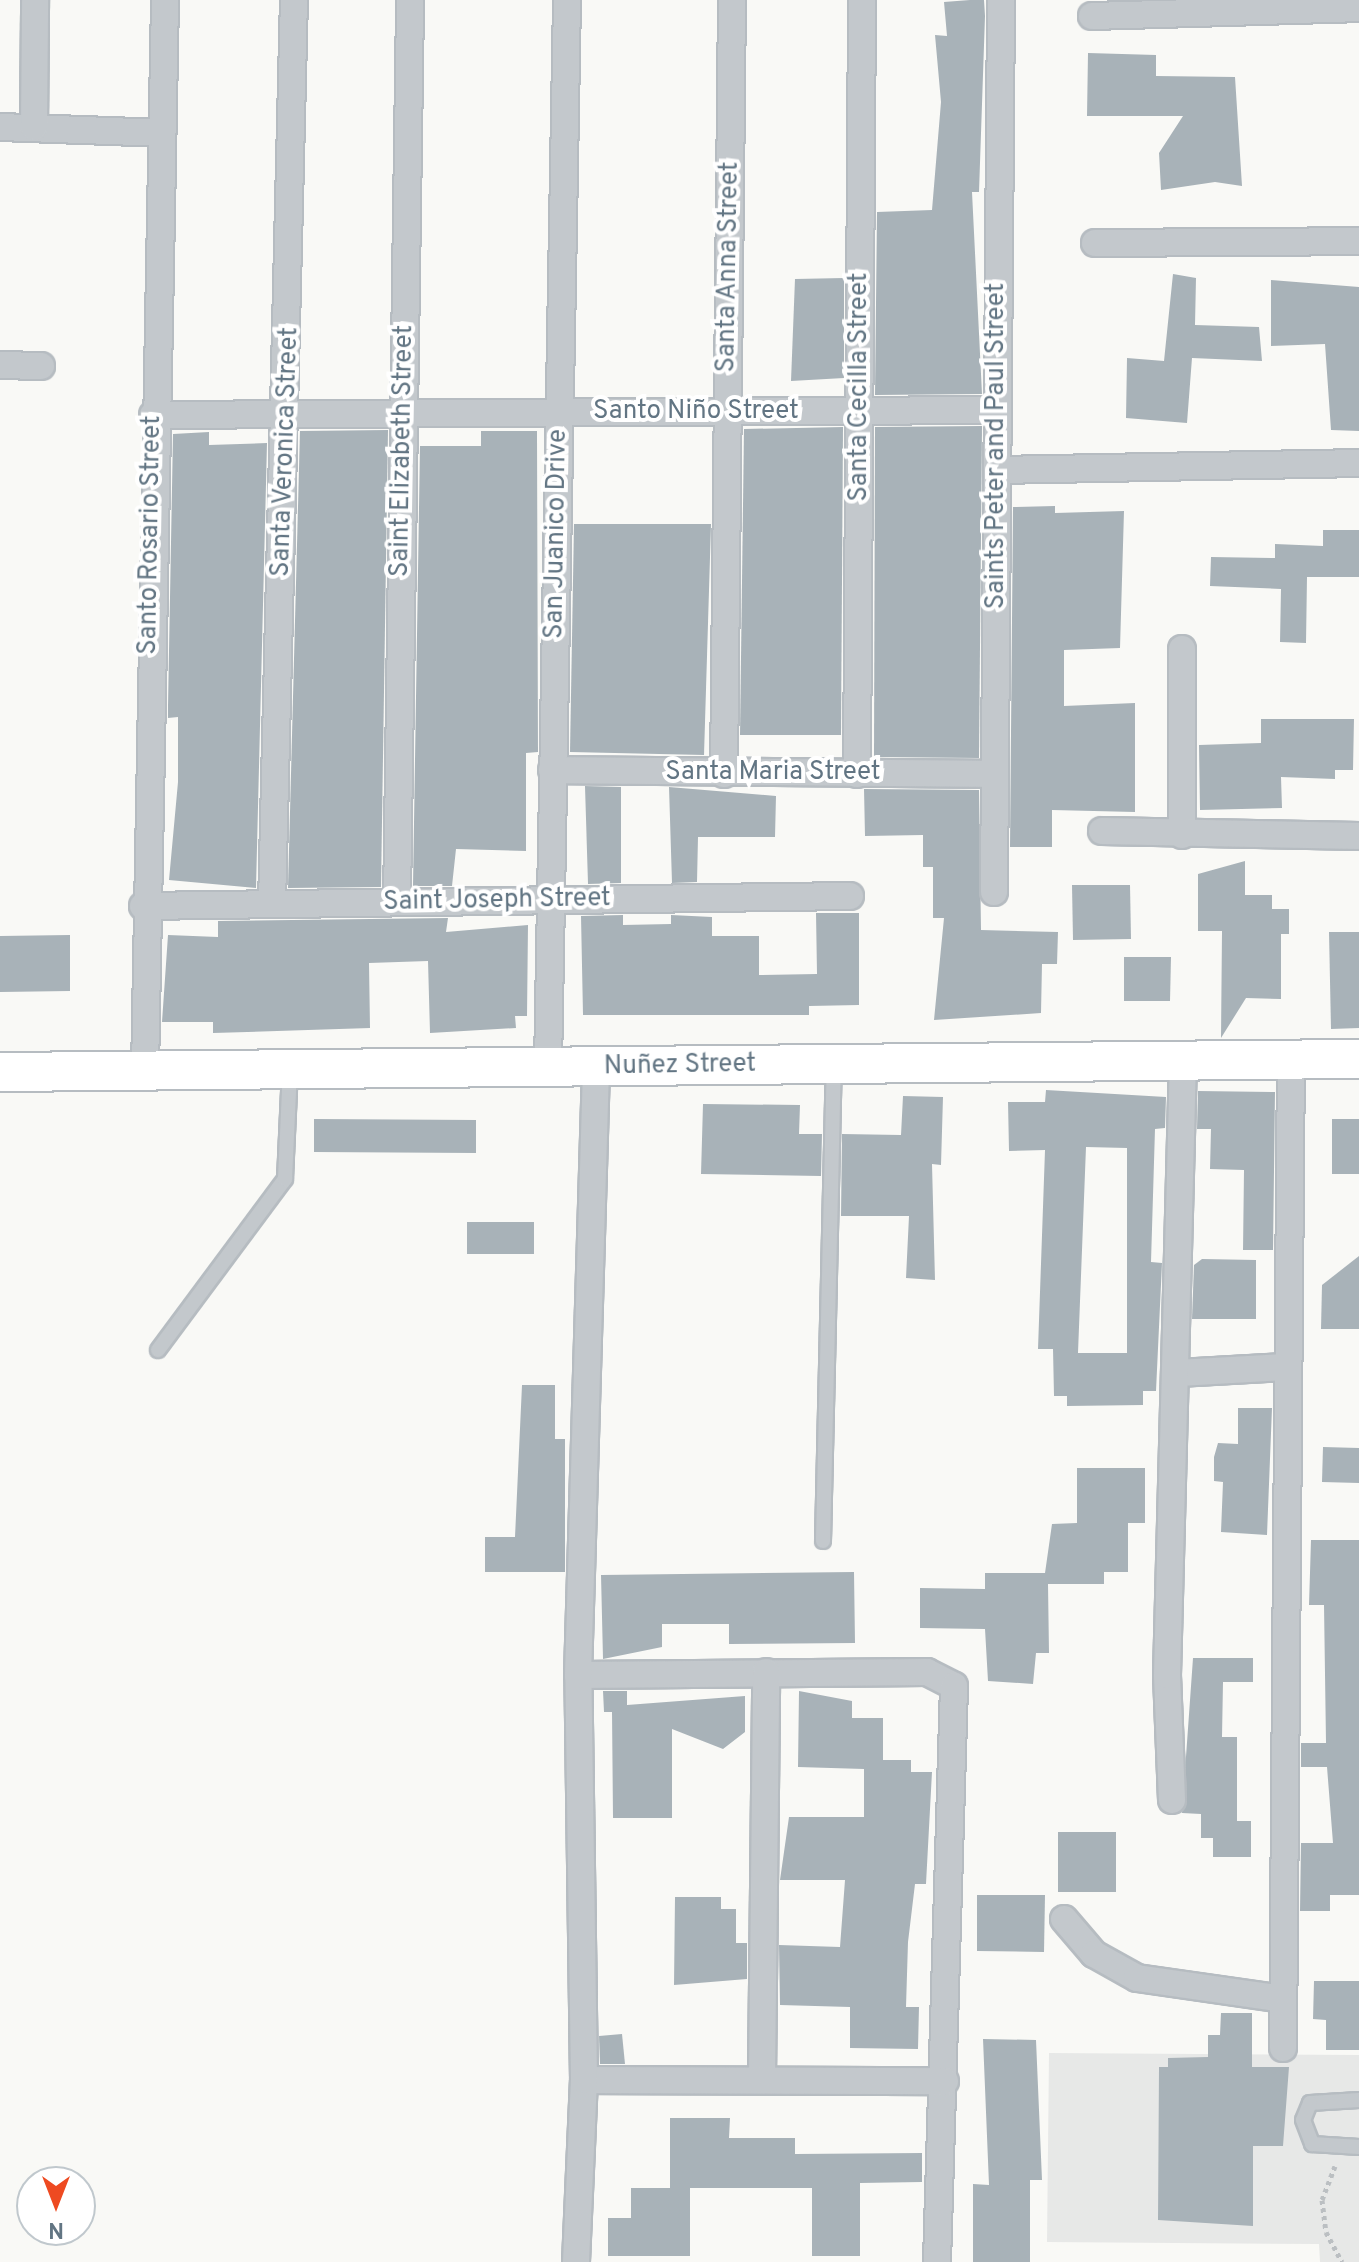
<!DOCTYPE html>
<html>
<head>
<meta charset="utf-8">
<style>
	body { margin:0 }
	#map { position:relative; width:1359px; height:2262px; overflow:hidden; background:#f9f9f6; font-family:Overpass,sans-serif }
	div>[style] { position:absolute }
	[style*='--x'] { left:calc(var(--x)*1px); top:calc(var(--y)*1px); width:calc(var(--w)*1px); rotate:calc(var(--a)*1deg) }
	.built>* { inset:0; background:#e7e8e7 }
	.building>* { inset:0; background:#a8b2b8 }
	.path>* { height:5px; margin-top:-2.5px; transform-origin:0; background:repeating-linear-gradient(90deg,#bbbfc2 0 4px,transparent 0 8px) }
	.roads { filter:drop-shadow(2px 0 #b6bcc1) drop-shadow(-2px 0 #b6bcc1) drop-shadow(0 2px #b6bcc1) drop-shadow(0 -2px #b6bcc1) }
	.lane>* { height:14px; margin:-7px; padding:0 7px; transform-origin:7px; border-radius:7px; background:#c3c8cc }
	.street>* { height:26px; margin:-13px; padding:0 13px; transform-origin:13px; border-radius:13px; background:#c3c8cc }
	.secondary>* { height:38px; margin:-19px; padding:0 19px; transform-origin:19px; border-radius:19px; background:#fff }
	span { translate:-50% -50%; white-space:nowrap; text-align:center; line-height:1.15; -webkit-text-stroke:8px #fff; paint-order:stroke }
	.street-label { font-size:26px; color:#627583 }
	.north { position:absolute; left:16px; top:2166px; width:80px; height:80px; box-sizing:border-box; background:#fff; border:2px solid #c0c8cd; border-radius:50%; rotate:180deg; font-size:22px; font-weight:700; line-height:32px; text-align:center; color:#627583 }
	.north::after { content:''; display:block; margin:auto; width:28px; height:36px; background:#ee4a21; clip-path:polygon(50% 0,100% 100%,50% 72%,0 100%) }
</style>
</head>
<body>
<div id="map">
	<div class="built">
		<i style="clip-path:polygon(1049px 2053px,1359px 2055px,1359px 2262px,1320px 2262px,1319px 2244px,1047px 2242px)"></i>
	</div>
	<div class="building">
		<i style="clip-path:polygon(970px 0,984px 0,985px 16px,979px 192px,972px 192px,982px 394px,875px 395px,877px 212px,932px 210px,941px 102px,935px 35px,947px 36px,944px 2px)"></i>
		<i style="clip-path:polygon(1088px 53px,1156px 55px,1156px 76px,1235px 77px,1242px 186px,1215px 182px,1161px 190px,1159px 153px,1183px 116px,1087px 116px)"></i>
		<i style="clip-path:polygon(1173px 274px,1196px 278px,1195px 325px,1259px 327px,1262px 361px,1192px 358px,1187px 423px,1126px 418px,1127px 358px,1164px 361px)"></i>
		<i style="clip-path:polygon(844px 278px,844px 378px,791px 381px,795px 279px)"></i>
		<i style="clip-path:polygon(1271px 280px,1359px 287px,1359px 431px,1331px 430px,1325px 344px,1271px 346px)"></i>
		<i style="clip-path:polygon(982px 426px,979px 758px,874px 757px,875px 427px)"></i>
		<i style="clip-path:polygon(843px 427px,841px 735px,740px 735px,744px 429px)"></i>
		<i style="clip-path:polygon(388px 430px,381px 887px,288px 888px,300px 431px)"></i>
		<i style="clip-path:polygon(481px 431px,537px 431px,538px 752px,526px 753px,526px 851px,456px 849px,452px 886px,413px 886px,420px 446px,481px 446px)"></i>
		<i style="clip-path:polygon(209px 432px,209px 445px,267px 443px,256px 888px,169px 880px,178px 782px,178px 717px,168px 718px,168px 706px,173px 434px)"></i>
		<i style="clip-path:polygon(1055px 506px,1055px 513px,1124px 511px,1120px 648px,1064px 650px,1064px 706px,1135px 703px,1135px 812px,1052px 810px,1052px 847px,1010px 847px,1013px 507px)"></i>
		<i style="clip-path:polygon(574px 524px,711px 524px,704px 755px,570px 752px)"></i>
		<i style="clip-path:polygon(1323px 530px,1359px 530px,1359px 577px,1307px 577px,1306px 643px,1280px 642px,1281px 589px,1210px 586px,1211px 557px,1275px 558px,1275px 544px,1323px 546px)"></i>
		<i style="clip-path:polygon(1261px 719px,1354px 719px,1353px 770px,1335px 770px,1335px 779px,1281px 777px,1282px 808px,1200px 810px,1199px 745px,1261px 743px)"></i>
		<i style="clip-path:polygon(585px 786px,621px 787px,621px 883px,588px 884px)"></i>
		<i style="clip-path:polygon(669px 787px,776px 796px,775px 837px,698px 837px,697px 882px,672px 883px)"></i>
		<i style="clip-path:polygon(864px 789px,979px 790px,981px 930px,1058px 932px,1057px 964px,1042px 964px,1041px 1013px,934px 1020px,944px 918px,933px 918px,933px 867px,923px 867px,923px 835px,865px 836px)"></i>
		<i style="clip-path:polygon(1245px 861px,1245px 895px,1272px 895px,1272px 909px,1289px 909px,1289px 934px,1281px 934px,1281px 999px,1246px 998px,1221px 1038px,1222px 931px,1198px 931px,1198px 874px)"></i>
		<i style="clip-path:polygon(1072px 885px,1130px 885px,1131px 939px,1073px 940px)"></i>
		<i style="clip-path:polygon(816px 913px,859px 913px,859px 1005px,809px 1006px,809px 1015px,583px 1015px,581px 916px,623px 915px,623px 925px,671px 924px,671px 915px,712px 917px,712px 936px,759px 936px,759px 975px,817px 974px)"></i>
		<i style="clip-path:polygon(448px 918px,446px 932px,528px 925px,527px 1016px,515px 1016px,516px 1028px,430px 1033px,428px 961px,369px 963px,370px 1028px,213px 1033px,213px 1022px,162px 1022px,168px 935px,218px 937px,218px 921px)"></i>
		<i style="clip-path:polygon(1329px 932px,1359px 932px,1359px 1028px,1331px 1029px)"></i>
		<i style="clip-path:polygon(70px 935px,70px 991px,0 992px,0 936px)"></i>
		<i style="clip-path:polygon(1124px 957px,1171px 957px,1170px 1001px,1124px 1001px)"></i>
		<i style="clip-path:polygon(evenodd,1046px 1090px,1166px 1097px,1165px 1128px,1155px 1129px,1151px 1262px,1162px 1263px,1156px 1391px,1143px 1391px,1143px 1405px,1067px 1406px,1067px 1396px,1054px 1396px,1053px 1349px,1038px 1349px,1045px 1150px,1009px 1151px,1008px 1102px,1045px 1102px,1046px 1090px,1086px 1147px,1127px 1148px,1127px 1353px,1078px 1353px,1086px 1147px)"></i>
		<i style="clip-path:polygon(1198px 1091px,1275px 1092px,1273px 1250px,1243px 1250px,1244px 1170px,1210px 1169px,1211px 1129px,1197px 1129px)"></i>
		<i style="clip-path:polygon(903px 1096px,943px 1097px,941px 1165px,932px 1164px,935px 1280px,906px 1278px,909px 1216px,841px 1216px,842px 1134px,901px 1135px)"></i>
		<i style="clip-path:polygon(703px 1104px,800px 1105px,799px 1134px,822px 1134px,821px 1176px,701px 1174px)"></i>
		<i style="clip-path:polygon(314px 1119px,476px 1120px,476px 1153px,314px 1152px)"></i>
		<i style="clip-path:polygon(1332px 1119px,1359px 1119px,1359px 1174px,1332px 1174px)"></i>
		<i style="clip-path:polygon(467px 1222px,534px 1222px,534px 1254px,467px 1254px)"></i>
		<i style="clip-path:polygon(1359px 1256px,1359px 1329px,1321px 1329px,1322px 1285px)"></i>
		<i style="clip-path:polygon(1202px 1259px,1256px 1260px,1256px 1319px,1192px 1319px,1194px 1265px)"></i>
		<i style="clip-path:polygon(522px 1385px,555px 1385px,555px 1439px,565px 1439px,565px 1572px,485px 1572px,485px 1537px,515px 1537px)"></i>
		<i style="clip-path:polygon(1238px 1408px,1272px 1408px,1267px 1535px,1221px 1532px,1223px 1482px,1214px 1481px,1214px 1457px,1218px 1443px,1238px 1444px)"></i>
		<i style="clip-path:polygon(1323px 1447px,1359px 1448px,1359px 1483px,1322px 1482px)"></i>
		<i style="clip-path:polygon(1077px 1468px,1145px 1468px,1145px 1523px,1128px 1523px,1128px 1572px,1104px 1572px,1104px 1584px,1048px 1584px,1049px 1653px,1036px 1653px,1033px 1684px,988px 1681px,985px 1629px,920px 1628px,920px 1588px,985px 1589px,985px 1573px,1045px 1573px,1052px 1524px,1077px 1523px)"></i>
		<i style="clip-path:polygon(1311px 1540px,1359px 1540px,1359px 1895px,1330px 1895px,1330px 1911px,1300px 1911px,1301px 1843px,1333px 1843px,1327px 1767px,1301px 1767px,1301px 1743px,1326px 1743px,1324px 1605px,1309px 1605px)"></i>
		<i style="clip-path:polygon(854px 1572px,855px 1643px,729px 1644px,729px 1624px,662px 1624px,662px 1647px,603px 1659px,601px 1575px)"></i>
		<i style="clip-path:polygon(1193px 1658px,1253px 1658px,1253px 1682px,1223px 1682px,1222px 1737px,1237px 1737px,1237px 1821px,1251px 1821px,1251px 1857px,1213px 1857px,1213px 1838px,1201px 1838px,1201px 1814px,1182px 1813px)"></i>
		<i style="clip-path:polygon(603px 1691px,627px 1691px,627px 1705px,745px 1696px,745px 1732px,723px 1749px,672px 1729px,672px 1818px,613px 1818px,612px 1712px,604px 1712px)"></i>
		<i style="clip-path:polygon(799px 1691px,852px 1701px,852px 1718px,883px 1718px,883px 1760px,911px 1760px,911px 1772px,932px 1772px,926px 1884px,915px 1884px,908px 1942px,906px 2007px,919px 2007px,918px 2049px,850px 2048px,850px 2007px,780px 2005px,779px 1945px,840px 1947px,845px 1880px,780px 1880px,789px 1817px,864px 1817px,864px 1769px,798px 1767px)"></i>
		<i style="clip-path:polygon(1058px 1832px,1116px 1832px,1116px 1892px,1058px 1892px)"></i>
		<i style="clip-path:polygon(977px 1895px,1045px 1895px,1044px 1952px,977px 1951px)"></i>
		<i style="clip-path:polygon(675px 1897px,721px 1897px,721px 1909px,736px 1909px,736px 1943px,747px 1943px,747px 1979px,674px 1985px)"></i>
		<i style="clip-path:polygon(1314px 1981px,1359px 1981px,1359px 2050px,1326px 2050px,1326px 2020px,1313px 2019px)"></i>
		<i style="clip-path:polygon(1221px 2013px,1252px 2013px,1252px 2067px,1289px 2067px,1283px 2146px,1253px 2146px,1253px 2226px,1158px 2220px,1159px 2067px,1168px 2067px,1168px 2058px,1208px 2057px,1208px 2035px,1220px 2035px)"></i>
		<i style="clip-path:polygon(622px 2034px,625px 2064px,600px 2064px,599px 2036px)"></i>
		<i style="clip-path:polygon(983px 2039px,1036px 2040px,1042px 2180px,1030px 2180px,1030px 2262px,973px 2262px,973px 2184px,989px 2185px)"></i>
		<i style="clip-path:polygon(670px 2118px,730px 2118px,729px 2138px,795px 2138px,795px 2154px,922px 2153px,922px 2182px,860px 2183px,860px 2256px,812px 2256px,812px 2188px,670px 2188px)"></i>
		<i style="clip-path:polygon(631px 2188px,690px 2188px,690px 2256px,608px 2256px,608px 2218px,631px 2218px)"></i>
	</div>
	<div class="path">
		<i style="--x:1335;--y:2166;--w:36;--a:111"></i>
		<i style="--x:1322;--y:2200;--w:32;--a:83"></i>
		<i style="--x:1326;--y:2232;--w:34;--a:62"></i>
	</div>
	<div class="roads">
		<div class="lane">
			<i style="--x:158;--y:1350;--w:213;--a:-53.4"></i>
			<i style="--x:285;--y:1179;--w:109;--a:-87.4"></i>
			<i style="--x:823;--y:1541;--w:476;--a:-88.7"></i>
			<i style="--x:1359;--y:2100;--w:49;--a:176.5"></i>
			<i style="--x:1310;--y:2103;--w:18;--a:112"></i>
			<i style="--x:1303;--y:2120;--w:26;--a:69"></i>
			<i style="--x:1312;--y:2144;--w:47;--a:3.7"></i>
		</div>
		<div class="street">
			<i style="--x:1092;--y:16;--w:267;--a:-1.7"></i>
			<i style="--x:0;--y:127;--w:162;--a:2.1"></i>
			<i style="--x:34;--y:127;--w:127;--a:-89.5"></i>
			<i style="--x:1095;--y:243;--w:264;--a:-0.4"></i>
			<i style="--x:0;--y:365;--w:41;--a:1.4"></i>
			<i style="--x:153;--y:415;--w:845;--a:-0.34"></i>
			<i style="--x:997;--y:470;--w:362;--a:-1.1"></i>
			<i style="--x:1182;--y:649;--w:186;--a:90"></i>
			<i style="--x:552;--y:770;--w:443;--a:0.5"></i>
			<i style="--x:724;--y:774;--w:774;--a:-89.41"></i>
			<i style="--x:857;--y:774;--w:774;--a:-89.63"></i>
			<i style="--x:1102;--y:831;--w:257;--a:1.1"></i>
			<i style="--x:994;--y:892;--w:892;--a:-89.55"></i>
			<i style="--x:397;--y:902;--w:902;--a:-89.17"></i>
			<i style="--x:272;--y:904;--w:904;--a:-88.61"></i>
			<i style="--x:143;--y:906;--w:707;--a:-0.81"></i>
			<i style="--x:548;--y:1067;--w:1067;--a:-88.98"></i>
			<i style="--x:145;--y:1071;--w:1071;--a:-88.93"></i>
			<i style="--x:1178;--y:1373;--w:107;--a:-3.2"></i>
			<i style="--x:578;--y:1675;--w:349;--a:-0.5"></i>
			<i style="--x:927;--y:1672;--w:30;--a:27"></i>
			<i style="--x:954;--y:1686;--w:576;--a:91.69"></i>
			<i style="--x:1172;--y:1800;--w:125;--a:-92.3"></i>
			<i style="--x:1167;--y:1675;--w:614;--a:-88.51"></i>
			<i style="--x:1064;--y:1919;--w:46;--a:49.4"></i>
			<i style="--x:1094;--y:1954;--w:49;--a:29.2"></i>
			<i style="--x:1137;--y:1978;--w:147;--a:8.2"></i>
			<i style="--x:1283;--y:2048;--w:988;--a:-89.54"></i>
			<i style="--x:762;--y:2078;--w:406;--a:-89.4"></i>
			<i style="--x:584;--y:2080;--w:361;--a:0.2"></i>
			<i style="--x:576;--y:2262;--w:182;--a:-87.5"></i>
			<i style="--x:584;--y:2080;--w:405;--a:-90.8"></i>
			<i style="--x:578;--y:1675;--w:608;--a:-88.3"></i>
		</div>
		<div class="secondary">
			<i style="--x:0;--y:1072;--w:1359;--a:-0.55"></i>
		</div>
	</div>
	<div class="street-label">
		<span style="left:729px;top:267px;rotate:-89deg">Santa Anna Street</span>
		<span style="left:860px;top:387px;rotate:-90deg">Santa Cecilla Street</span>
		<span style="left:696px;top:412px">Santo Niño Street</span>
		<span style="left:997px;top:446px;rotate:-90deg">Saints Peter and Paul Street</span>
		<span style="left:403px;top:451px;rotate:-89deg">Saint Elizabeth Street</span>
		<span style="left:286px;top:452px;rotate:-88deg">Santa Veronica Street</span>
		<span style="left:557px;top:534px;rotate:-89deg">San Juanico Drive</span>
		<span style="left:151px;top:535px;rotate:-89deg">Santo Rosario Street</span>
		<span style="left:773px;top:773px">Santa Maria Street</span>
		<span style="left:497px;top:901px;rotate:-1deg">Saint Joseph Street</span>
		<span style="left:680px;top:1066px;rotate:-1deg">Nuñez Street</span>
	</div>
	<div class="north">N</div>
</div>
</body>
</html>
